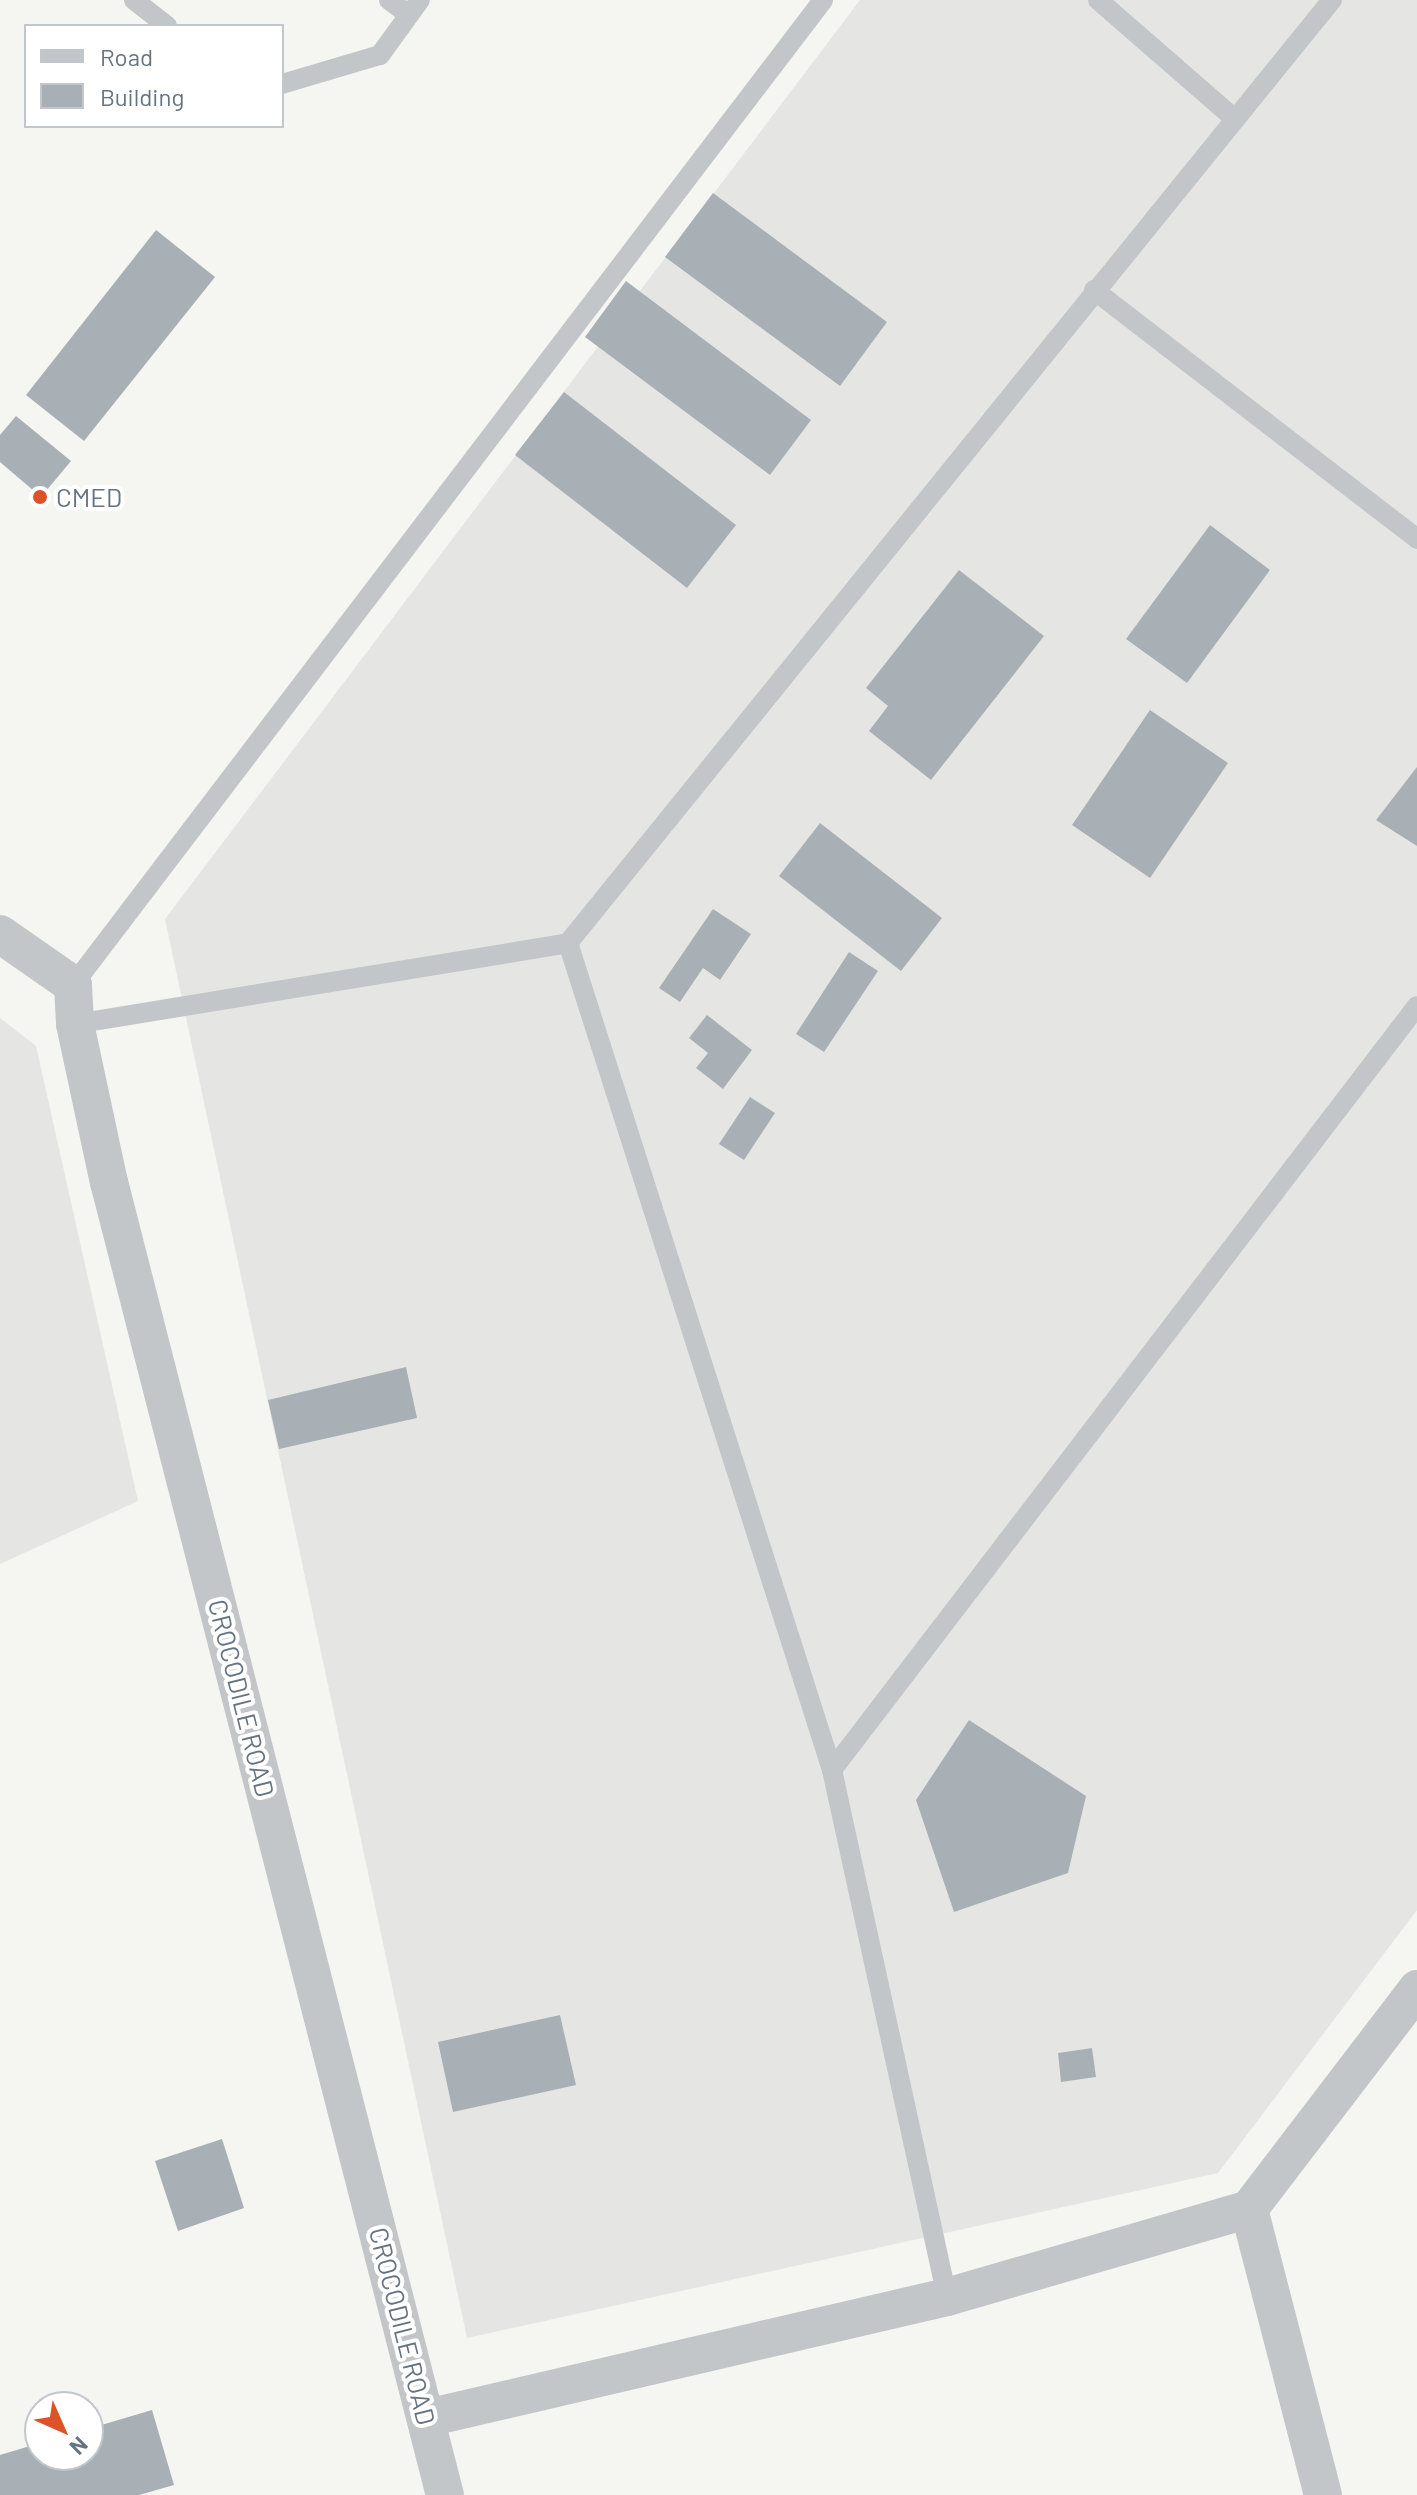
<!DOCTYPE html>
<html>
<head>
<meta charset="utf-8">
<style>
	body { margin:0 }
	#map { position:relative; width:1417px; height:2495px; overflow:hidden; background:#f5f5f1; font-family:Barlow,sans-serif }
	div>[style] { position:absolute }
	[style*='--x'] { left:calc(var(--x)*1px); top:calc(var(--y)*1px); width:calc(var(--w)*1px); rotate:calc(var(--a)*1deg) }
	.built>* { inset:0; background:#e5e6e4 }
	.building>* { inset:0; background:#a9b0b5 }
	.service>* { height:20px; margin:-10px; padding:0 10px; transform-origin:10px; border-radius:10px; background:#c3c6c9 }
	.minor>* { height:38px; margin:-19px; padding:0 19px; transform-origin:19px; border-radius:19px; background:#c3c6c9 }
	.dots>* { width:22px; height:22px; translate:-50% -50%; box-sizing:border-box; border:4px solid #fff; border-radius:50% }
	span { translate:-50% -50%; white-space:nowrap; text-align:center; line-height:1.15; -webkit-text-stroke:8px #fff; paint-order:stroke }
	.poi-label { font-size:26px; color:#657481 }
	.left { translate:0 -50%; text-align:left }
	.street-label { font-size:26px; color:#657481 }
	.legend { position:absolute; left:24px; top:24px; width:260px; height:104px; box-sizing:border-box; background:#fff; border:2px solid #c1c7cd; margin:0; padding:10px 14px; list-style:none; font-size:24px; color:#657481 }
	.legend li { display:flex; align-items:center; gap:16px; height:40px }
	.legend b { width:40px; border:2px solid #c1c7cd }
	.north { position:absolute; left:24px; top:2391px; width:80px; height:80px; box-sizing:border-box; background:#fff; border:2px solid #c1c7cd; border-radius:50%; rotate:135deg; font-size:22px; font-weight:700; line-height:32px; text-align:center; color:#657481 }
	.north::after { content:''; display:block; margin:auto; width:28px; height:36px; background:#dd5329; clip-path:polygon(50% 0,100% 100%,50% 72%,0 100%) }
</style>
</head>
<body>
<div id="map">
	<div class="built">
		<i style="clip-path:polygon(860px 0,1417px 0,1417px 1910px,1218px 2173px,467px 2338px,165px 919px)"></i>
		<i style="clip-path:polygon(0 1018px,36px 1046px,138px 1501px,0 1564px)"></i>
	</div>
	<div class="building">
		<i style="clip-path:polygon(713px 193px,887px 322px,840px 386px,665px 257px)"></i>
		<i style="clip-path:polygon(156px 230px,215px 277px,84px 441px,26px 395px)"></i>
		<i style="clip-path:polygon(626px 281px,811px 420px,770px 475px,585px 337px)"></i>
		<i style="clip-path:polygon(564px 392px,736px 525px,687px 588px,515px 455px)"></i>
		<i style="clip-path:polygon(16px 416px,71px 461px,41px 497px,0 462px,0 435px)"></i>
		<i style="clip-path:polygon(1210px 525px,1270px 570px,1187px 683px,1126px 639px)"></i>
		<i style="clip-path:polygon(959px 570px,1044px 636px,931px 780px,869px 731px,888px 706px,866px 688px)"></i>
		<i style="clip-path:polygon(1150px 710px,1228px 763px,1150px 878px,1072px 825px)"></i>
		<i style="clip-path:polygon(1417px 767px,1417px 846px,1376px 820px)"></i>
		<i style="clip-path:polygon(820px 823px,942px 918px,901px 971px,779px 876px)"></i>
		<i style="clip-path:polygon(713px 909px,751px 934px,720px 980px,703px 968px,680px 1002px,659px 988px)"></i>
		<i style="clip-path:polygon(849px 952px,878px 971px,824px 1052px,796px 1034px)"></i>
		<i style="clip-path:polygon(707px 1015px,752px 1050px,723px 1089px,696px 1068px,708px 1053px,689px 1038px)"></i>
		<i style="clip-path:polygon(750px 1097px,775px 1113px,744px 1160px,719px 1144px)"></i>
		<i style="clip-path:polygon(406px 1367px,417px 1418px,279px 1449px,268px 1400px)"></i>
		<i style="clip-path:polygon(969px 1720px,1086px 1796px,1068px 1873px,954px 1912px,916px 1800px)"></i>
		<i style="clip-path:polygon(560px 2015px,576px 2085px,453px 2112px,438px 2042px)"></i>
		<i style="clip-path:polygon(1092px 2048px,1096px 2077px,1061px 2082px,1058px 2053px)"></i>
		<i style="clip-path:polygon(222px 2139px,244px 2208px,178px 2231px,155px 2161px)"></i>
		<i style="clip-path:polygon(152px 2410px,174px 2485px,139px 2495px,0 2495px,0 2455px,40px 2443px,40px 2455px,88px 2455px,88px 2429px)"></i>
	</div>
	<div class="service">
		<i style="--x:134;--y:0;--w:42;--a:38.2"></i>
		<i style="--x:389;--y:0;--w:25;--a:37"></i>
		<i style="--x:1098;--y:0;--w:181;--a:41"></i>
		<i style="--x:282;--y:84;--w:102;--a:-16.5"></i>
		<i style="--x:380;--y:55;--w:68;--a:-54"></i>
		<i style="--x:1094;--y:290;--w:408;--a:37.6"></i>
		<i style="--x:73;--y:985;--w:1238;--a:-52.71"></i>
		<i style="--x:75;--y:1024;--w:500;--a:-9.3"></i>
		<i style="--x:832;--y:1770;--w:962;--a:-52.56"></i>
		<i style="--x:947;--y:2297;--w:539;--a:-102.31"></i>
		<i style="--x:832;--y:1770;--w:868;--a:-107.7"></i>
		<i style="--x:568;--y:943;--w:1214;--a:-50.99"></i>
	</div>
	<div class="minor">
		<i style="--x:0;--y:934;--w:89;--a:34.9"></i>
		<i style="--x:73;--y:985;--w:39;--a:87"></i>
		<i style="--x:75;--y:1024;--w:162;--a:77.9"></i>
		<i style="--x:109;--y:1182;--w:1355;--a:75.65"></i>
		<i style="--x:1249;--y:2209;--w:295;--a:75.5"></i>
		<i style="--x:427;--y:2418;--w:534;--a:-13.1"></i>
		<i style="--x:947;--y:2297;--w:315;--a:-16.2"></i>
		<i style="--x:1249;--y:2209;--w:277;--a:-52.6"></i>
	</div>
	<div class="dots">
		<i style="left:40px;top:497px;background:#dd5329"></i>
	</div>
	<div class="poi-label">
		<span class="left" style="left:56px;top:497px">CMED</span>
	</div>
	<div class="street-label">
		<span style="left:242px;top:1698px;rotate:76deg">CROCODILE ROAD</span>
		<span style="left:403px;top:2326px;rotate:76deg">CROCODILE ROAD</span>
	</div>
	<ul class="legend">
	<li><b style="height:10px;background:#c3c6c9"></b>Road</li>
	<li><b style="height:22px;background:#a9b0b5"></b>Building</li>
	</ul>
	<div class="north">N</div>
</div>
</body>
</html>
